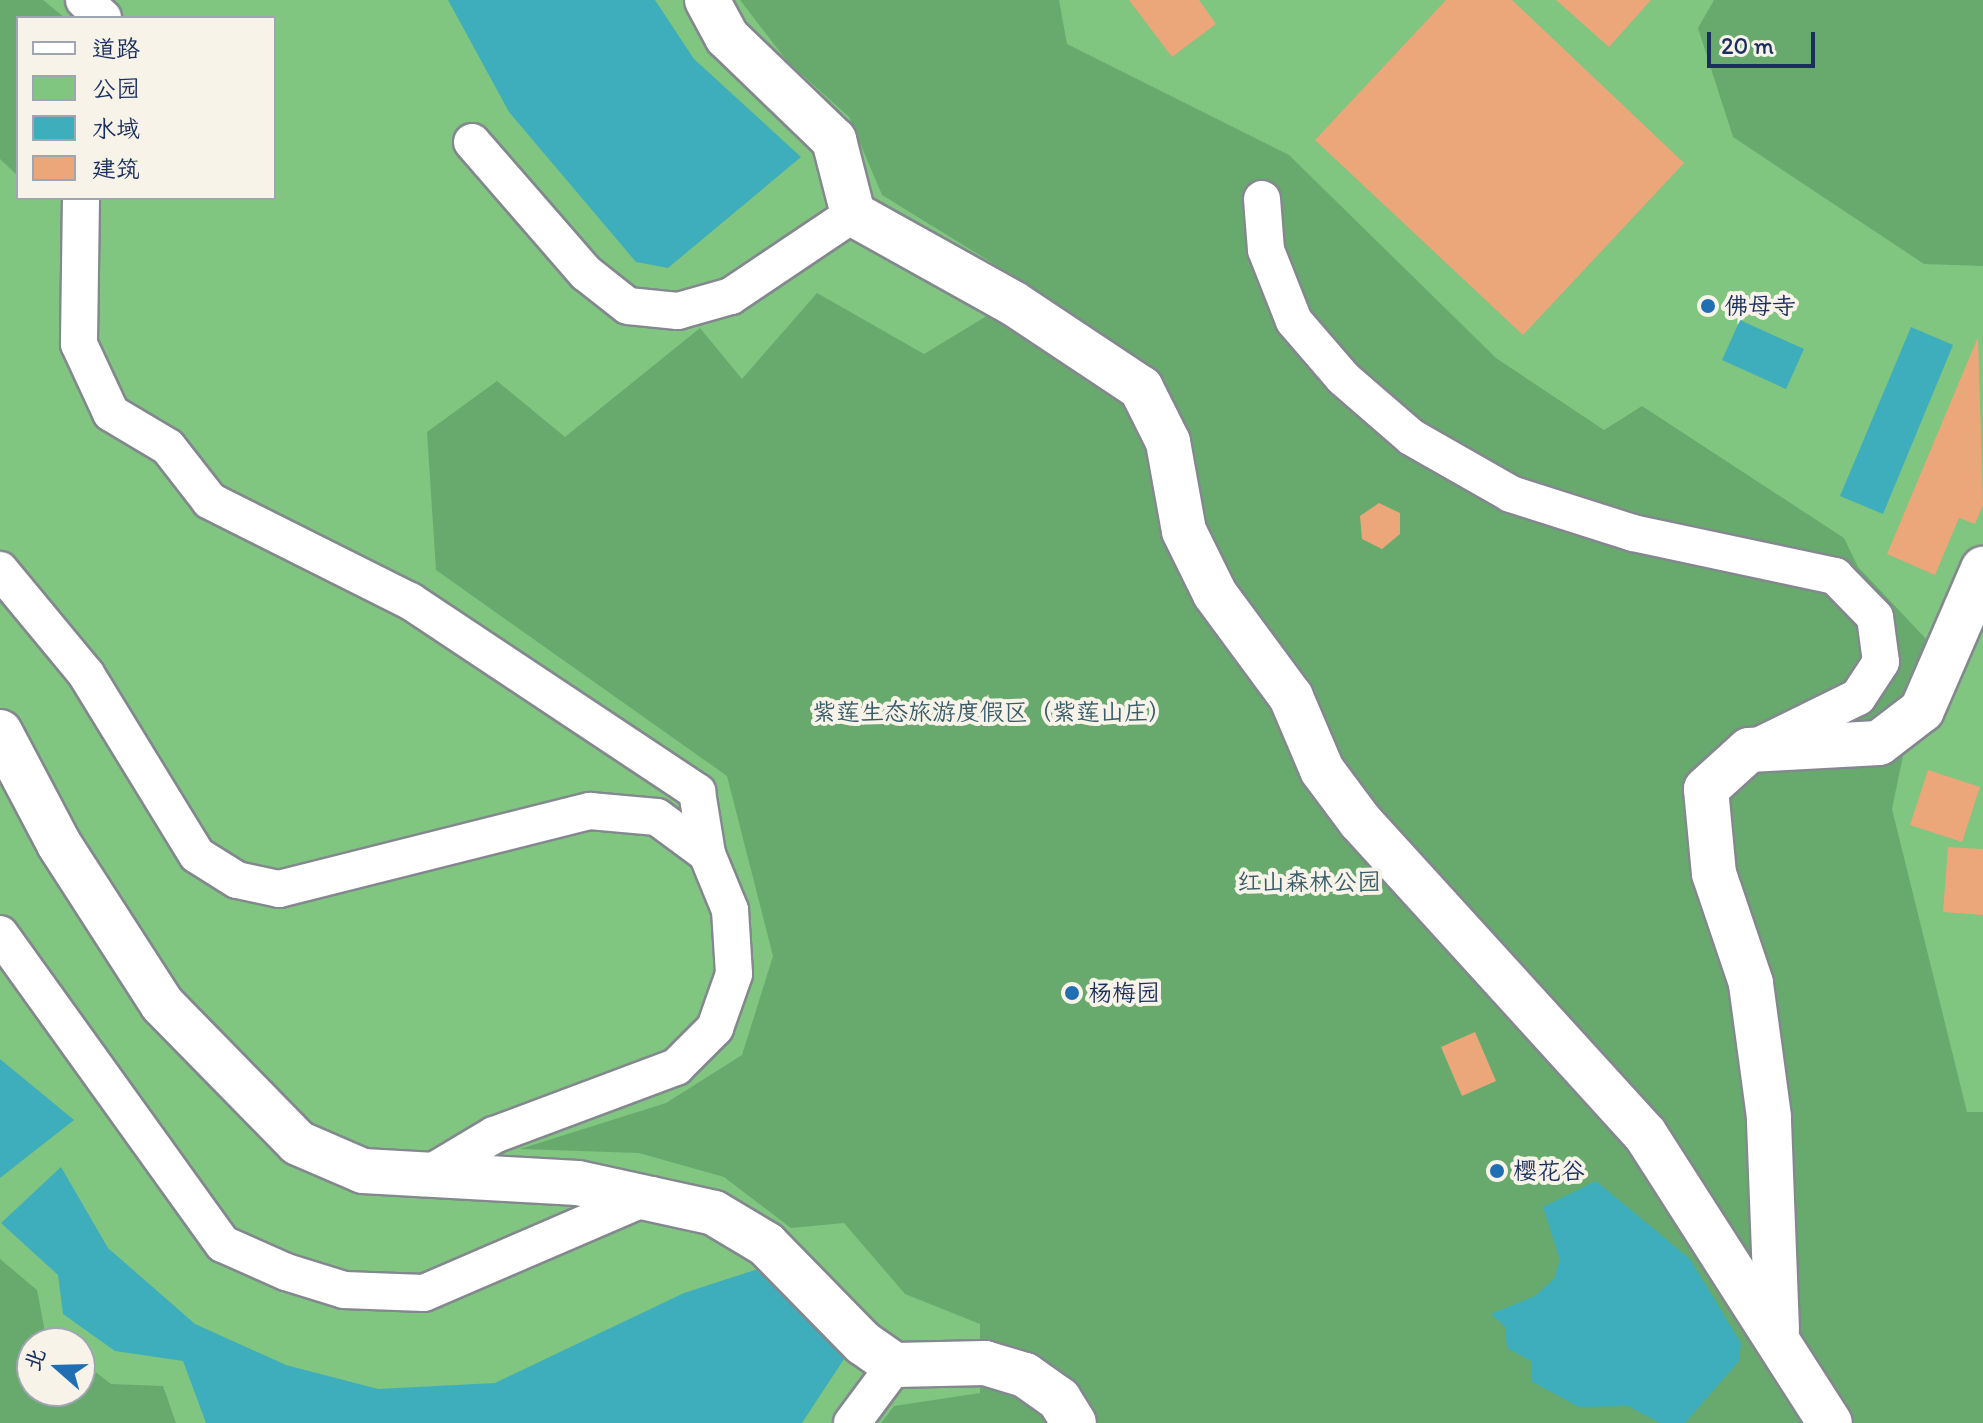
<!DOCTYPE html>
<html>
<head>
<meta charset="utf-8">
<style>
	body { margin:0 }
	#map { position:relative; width:1983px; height:1423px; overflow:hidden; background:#ebe0bd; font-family:Itim,"LXGW WenKai TC",sans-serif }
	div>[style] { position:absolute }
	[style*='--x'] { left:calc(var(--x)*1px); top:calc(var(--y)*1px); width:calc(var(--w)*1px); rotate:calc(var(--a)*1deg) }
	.green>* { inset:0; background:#80c580 }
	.forest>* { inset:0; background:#68aa6e }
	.water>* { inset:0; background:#3faebc }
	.building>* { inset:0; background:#eba67a }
	.roads { filter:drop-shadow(2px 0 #83888e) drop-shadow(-2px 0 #83888e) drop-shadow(0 2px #83888e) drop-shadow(0 -2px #83888e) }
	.minor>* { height:36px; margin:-18px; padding:0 18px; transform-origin:18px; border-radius:18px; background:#fff }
	.tertiary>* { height:44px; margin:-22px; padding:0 22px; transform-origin:22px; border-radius:22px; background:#fff }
	.dots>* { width:22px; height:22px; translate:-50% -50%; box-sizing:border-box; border:4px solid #f7f3e8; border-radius:50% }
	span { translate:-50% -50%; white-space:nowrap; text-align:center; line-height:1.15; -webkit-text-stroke:8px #f7f3e8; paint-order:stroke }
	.poi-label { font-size:24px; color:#1b2f5e }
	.left { translate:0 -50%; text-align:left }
	.park-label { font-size:24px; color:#395c68 }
	.legend { position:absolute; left:16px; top:16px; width:260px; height:184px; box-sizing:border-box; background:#f7f3e8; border:2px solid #9fa5b1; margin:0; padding:10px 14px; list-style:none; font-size:24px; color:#1b2f5e }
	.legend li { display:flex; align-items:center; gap:16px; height:40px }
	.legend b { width:40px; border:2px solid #9fa5b1 }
	.north { position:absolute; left:16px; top:1327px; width:80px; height:80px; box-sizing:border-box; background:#f7f3e8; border:2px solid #9fa5b1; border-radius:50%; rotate:290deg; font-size:22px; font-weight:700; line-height:32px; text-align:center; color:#1b2f5e }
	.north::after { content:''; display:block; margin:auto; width:28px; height:36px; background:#1f6fb2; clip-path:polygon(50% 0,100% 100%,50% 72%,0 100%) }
	.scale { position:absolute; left:1707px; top:32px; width:108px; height:36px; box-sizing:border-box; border:4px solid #1b2f5e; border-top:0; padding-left:10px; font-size:24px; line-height:28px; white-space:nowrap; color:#1b2f5e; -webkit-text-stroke:6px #f7f3e8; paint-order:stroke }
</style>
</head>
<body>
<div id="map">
	<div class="green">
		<i style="clip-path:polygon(evenodd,0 0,1983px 0,1983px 1423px,0 1423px,0 0,18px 18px,274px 18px,274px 198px,18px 198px,18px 18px,0 0,32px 1343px,80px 1343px,80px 1391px,32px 1391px,32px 1343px)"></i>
	</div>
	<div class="forest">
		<i style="clip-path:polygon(0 0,43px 0,65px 18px,18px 18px,18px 176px,0 159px)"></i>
		<i style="clip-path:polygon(740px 0,1059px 0,1067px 44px,1289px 155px,1496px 358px,1604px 430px,1642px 406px,1844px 538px,1858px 567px,1927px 640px,1892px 809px,1967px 1112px,1983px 1112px,1983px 1423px,881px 1423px,894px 1406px,980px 1393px,980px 1324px,905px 1294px,844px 1223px,791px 1228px,724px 1177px,639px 1153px,520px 1149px,666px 1103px,742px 1055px,773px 956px,727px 776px,436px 570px,427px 432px,497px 381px,565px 437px,700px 328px,742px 379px,817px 293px,924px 354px,1033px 288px,882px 195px,849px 117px,787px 61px)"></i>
		<i style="clip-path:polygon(1714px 0,1983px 0,1983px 266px,1924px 264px,1733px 137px,1698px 28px)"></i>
		<i style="clip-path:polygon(0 1259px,37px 1290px,45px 1332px,58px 1343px,32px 1343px,32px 1391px,80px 1391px,80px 1360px,111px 1384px,163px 1386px,176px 1423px,0 1423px)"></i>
	</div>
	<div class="water">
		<i style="clip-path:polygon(448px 0,655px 0,694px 59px,801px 157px,668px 268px,636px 262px,509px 112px)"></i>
		<i style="clip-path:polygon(1740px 320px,1804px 349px,1786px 389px,1722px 360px)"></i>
		<i style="clip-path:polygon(1911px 327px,1953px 345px,1883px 514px,1840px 496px)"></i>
		<i style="clip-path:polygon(0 1059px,74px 1120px,0 1178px)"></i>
		<i style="clip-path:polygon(61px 1167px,108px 1248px,195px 1324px,286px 1365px,378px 1389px,495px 1383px,684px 1293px,761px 1268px,844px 1359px,802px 1423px,206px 1423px,183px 1361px,115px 1351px,63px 1314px,58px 1275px,1px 1223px)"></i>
		<i style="clip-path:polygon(1596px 1181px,1690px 1259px,1741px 1343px,1739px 1361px,1685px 1423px,1660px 1423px,1628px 1406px,1579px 1407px,1531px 1381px,1531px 1361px,1507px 1348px,1505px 1327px,1491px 1314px,1535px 1296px,1554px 1279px,1560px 1260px,1543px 1207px)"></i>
	</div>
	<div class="building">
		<i style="clip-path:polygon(1129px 0,1199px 0,1216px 24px,1172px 57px)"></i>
		<i style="clip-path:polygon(1446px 0,1512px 0,1684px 163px,1523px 335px,1315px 140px)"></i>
		<i style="clip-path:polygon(1556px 0,1651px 0,1609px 47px)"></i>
		<i style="clip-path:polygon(1978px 337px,1983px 505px,1975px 524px,1959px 518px,1935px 575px,1887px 554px)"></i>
		<i style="clip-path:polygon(1379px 503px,1400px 513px,1400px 534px,1382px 549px,1362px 539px,1360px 516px)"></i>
		<i style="clip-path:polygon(1928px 770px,1980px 787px,1962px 842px,1910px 825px)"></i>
		<i style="clip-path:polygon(1948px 847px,1983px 849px,1983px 915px,1943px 912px)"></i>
		<i style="clip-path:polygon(1475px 1032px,1496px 1081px,1462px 1096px,1441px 1047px)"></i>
	</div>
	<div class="roads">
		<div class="minor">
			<i style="--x:84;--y:0;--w:26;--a:43"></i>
			<i style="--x:472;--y:142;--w:174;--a:49"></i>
			<i style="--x:586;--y:273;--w:53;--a:38.2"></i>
			<i style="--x:628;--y:306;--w:50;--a:5.7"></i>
			<i style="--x:678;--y:311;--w:55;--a:-15.8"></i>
			<i style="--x:731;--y:296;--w:147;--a:-33.9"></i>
			<i style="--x:81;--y:198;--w:146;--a:90.8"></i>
			<i style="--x:79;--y:344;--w:76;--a:65.1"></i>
			<i style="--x:111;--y:413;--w:66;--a:30.8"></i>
			<i style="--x:168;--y:447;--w:68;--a:52.1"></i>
			<i style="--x:210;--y:501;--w:224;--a:26.6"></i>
			<i style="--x:410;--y:601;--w:345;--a:33.6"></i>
			<i style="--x:697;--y:792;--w:63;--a:80.8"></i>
			<i style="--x:1262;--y:199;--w:51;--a:85.5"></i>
			<i style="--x:1266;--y:250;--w:76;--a:68.5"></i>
			<i style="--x:1294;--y:321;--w:75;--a:49.3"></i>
			<i style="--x:1343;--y:378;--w:90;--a:40.9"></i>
			<i style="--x:1411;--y:437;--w:115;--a:29.7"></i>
			<i style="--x:1511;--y:494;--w:128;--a:17.7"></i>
			<i style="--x:1633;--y:533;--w:207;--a:12"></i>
			<i style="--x:1835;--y:576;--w:57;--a:45.7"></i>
			<i style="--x:1875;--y:617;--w:45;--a:82.4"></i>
			<i style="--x:1881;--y:662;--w:42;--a:123.3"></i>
			<i style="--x:1858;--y:697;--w:107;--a:153.9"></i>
			<i style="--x:0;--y:570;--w:135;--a:50.4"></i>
			<i style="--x:86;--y:674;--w:212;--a:58.5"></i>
			<i style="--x:197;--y:855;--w:47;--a:32"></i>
			<i style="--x:237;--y:880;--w:43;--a:12.1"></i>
			<i style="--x:279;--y:889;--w:321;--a:-14.1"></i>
			<i style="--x:590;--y:811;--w:67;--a:5.1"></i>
			<i style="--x:657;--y:817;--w:62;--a:36.5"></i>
			<i style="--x:707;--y:854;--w:61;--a:67.7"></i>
			<i style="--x:730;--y:910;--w:64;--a:86.4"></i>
			<i style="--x:734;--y:974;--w:57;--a:109.4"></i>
			<i style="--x:715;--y:1028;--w:55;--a:135"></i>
			<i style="--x:676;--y:1067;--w:194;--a:159.5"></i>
			<i style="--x:494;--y:1135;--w:84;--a:149.2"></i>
			<i style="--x:0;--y:934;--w:382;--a:54.3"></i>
			<i style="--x:223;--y:1244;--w:69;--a:24"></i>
			<i style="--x:286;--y:1272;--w:61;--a:17.2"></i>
			<i style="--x:344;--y:1290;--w:80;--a:2.1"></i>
			<i style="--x:424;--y:1293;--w:248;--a:-23.3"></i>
			<i style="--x:852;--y:1423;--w:72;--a:-53.4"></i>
		</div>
		<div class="tertiary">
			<i style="--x:707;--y:0;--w:42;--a:61.6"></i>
			<i style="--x:727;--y:37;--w:149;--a:43.9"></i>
			<i style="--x:834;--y:140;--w:76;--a:75.6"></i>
			<i style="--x:853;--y:214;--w:183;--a:29.1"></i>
			<i style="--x:1013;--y:303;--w:154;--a:33.6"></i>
			<i style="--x:1141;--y:388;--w:60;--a:63.4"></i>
			<i style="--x:1168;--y:442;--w:90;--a:79.8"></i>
			<i style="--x:1184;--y:531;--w:70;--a:63.8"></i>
			<i style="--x:1215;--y:594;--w:128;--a:53.6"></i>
			<i style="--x:1291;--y:697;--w:79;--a:67"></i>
			<i style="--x:1322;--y:770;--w:64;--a:53.3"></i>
			<i style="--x:1360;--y:821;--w:423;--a:47.7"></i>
			<i style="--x:1645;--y:1134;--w:343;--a:57.4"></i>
			<i style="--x:0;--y:732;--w:127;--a:62.2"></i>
			<i style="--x:59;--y:844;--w:190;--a:57.2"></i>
			<i style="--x:162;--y:1004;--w:194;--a:45.6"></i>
			<i style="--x:298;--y:1143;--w:71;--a:23.3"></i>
			<i style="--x:363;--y:1171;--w:215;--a:3.2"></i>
			<i style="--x:578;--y:1183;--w:139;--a:12.4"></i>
			<i style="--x:714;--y:1213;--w:61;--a:30.8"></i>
			<i style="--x:766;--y:1244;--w:139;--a:45.6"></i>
			<i style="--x:863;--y:1343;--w:39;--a:35"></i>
			<i style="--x:895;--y:1365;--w:90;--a:-1.3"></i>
			<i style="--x:985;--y:1363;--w:42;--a:16.7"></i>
			<i style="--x:1025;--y:1375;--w:42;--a:35.2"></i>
			<i style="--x:1059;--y:1399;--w:28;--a:58"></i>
			<i style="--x:1777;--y:1330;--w:213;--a:-92.2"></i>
			<i style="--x:1769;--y:1117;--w:135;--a:-97.7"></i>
			<i style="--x:1751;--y:983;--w:115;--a:-108.7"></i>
			<i style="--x:1714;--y:874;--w:85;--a:-95.4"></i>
			<i style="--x:1706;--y:789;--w:58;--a:-42.2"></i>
			<i style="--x:1749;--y:750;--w:130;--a:-3.1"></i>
			<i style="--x:1879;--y:743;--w:54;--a:-37.5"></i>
			<i style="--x:1922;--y:710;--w:154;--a:-66.6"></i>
		</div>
	</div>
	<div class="dots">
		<i style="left:1708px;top:306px;background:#1f6fb2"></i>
		<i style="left:1072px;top:993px;background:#1f6fb2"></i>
		<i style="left:1497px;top:1171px;background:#1f6fb2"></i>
	</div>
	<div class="poi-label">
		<span class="left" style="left:1724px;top:306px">佛母寺</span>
		<span class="left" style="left:1088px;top:993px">杨梅园</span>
		<span class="left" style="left:1513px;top:1171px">樱花谷</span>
	</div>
	<div class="park-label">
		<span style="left:992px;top:712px">紫莲生态旅游度假区（紫莲山庄）</span>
		<span style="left:1309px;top:882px">红山森林公园</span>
	</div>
	<ul class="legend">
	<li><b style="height:10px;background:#fff"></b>道路</li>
	<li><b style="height:22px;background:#80c580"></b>公园</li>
	<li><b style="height:22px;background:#3faebc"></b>水域</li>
	<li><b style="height:22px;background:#eba67a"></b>建筑</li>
	</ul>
	<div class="north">北</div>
	<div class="scale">20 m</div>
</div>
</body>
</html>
